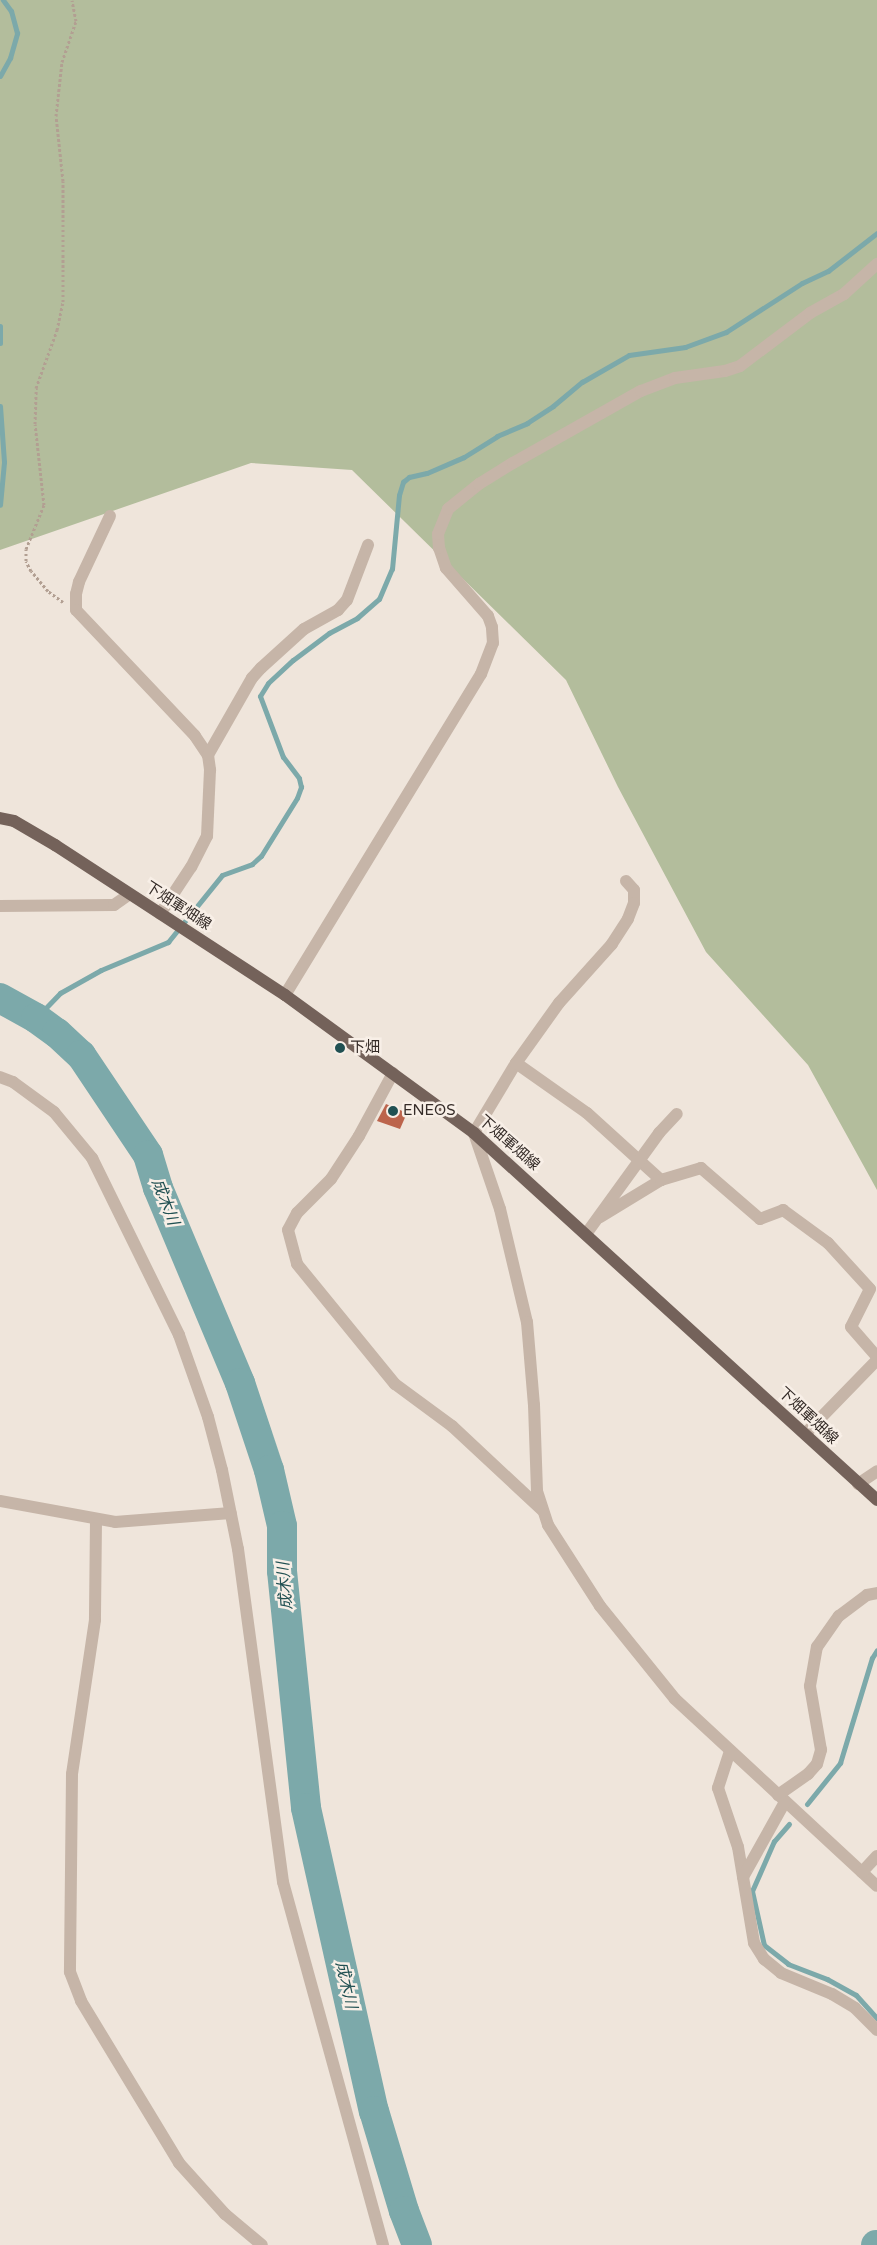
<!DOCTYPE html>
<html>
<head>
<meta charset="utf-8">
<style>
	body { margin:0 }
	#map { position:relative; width:877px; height:2245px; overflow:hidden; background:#efe5db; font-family:"Varela Round","Noto Sans JP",sans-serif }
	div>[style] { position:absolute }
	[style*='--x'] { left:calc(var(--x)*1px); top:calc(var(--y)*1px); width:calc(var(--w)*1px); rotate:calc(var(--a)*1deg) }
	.green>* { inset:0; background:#b3bd9c }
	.stream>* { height:5px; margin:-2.5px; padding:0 2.5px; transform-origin:2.5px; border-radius:2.5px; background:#7ca9aa }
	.river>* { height:30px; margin:-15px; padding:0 15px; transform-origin:15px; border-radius:15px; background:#7ca9aa }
	.building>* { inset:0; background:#bc644c }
	.path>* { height:3px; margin-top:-1.5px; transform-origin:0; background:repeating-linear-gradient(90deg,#b29f92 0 2.5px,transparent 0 5px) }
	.minor>* { height:12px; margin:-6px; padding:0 6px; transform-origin:6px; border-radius:6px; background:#c6b5a8 }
	.major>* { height:12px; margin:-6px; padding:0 6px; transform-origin:6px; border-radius:6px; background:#74625a }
	.dots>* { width:14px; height:14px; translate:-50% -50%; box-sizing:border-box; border:2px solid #f8efe7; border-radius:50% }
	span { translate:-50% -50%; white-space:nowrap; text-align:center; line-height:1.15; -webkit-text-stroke:5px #f8efe7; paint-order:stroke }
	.street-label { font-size:15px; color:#342b27 }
	.poi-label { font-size:15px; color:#342b27 }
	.left { translate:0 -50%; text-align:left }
	.water-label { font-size:16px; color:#205052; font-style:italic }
</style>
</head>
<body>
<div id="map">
	<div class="green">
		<i style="clip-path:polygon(0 0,877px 0,877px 1190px,808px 1065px,706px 952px,618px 787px,566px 680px,352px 470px,251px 463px,0 550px)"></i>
	</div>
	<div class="stream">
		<i style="--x:0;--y:76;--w:21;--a:-61"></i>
		<i style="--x:10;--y:58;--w:26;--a:-74"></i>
		<i style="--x:17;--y:33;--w:23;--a:-105"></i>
		<i style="--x:11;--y:11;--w:14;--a:-126"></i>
		<i style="--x:0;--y:326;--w:17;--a:90"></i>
		<i style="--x:0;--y:406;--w:56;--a:85.9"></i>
		<i style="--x:4;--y:462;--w:43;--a:95.3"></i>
		<i style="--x:36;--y:1018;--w:35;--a:-46"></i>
		<i style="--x:60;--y:993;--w:47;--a:-29.3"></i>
		<i style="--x:101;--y:970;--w:73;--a:-22.7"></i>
		<i style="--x:168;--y:942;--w:86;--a:-51.1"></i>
		<i style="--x:222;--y:875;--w:32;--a:-20"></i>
		<i style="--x:252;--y:864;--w:12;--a:-42"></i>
		<i style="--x:261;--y:856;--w:68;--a:-58.2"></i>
		<i style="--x:297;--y:798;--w:12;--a:-70"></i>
		<i style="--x:301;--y:787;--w:9;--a:-103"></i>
		<i style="--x:299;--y:778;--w:26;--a:-127"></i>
		<i style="--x:283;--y:757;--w:65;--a:-110.7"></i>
		<i style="--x:260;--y:696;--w:15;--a:-58"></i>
		<i style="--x:268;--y:683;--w:34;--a:-43"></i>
		<i style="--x:293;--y:660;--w:45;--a:-36.9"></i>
		<i style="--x:329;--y:633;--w:32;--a:-28"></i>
		<i style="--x:357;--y:618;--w:29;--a:-41"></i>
		<i style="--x:379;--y:599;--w:33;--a:-67"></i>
		<i style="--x:392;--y:569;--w:74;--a:-84.6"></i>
		<i style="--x:399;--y:495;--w:14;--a:-73"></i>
		<i style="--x:403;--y:482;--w:8;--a:-40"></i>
		<i style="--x:409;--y:477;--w:18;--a:-13"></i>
		<i style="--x:427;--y:473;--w:40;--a:-23.4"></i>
		<i style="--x:464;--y:457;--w:39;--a:-32"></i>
		<i style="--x:497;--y:436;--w:33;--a:-23"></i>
		<i style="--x:527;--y:423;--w:31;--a:-33"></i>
		<i style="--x:553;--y:406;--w:38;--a:-40"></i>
		<i style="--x:582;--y:382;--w:54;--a:-29.9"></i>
		<i style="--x:629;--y:355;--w:57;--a:-8.1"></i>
		<i style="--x:685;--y:347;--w:44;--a:-20.1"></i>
		<i style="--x:726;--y:332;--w:90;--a:-32.8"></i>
		<i style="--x:802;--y:283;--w:29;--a:-25"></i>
		<i style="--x:828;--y:271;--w:62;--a:-37.8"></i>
		<i style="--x:807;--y:1804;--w:53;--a:-51.2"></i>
		<i style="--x:840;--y:1763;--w:110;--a:-73.1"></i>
		<i style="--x:872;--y:1658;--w:9;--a:-58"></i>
		<i style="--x:789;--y:1824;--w:23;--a:131"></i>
		<i style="--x:774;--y:1841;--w:55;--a:113.7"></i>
		<i style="--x:752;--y:1891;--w:55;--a:77.5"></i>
		<i style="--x:764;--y:1945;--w:31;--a:38"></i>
		<i style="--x:788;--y:1964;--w:42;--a:21"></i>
		<i style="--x:827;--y:1979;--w:33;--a:29"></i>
		<i style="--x:856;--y:1995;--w:31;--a:48"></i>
	</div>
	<div class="river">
		<i style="--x:0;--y:998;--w:41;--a:29.1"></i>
		<i style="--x:36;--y:1018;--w:26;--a:36"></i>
		<i style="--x:57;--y:1033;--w:33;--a:43"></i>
		<i style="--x:81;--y:1055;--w:120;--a:56.2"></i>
		<i style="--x:148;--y:1155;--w:34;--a:73"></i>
		<i style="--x:158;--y:1188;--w:212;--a:67.2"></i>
		<i style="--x:240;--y:1383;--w:92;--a:71.6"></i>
		<i style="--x:269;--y:1470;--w:57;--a:76.9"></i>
		<i style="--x:282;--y:1526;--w:45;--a:90"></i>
		<i style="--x:282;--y:1571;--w:238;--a:84.2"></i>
		<i style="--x:306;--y:1808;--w:311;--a:77.4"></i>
		<i style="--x:374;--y:2111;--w:104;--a:73.3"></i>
		<i style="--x:404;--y:2211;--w:36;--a:69"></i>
		<i style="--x:876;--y:2245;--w:1;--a:0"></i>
	</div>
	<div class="building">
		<i style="clip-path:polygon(386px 1104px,407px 1113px,400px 1129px,377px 1121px)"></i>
	</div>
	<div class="path">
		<i style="--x:63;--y:602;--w:19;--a:-144"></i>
		<i style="--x:48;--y:591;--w:26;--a:-130"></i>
		<i style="--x:31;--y:571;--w:11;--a:-117"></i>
		<i style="--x:26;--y:561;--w:12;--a:-90"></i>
		<i style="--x:26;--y:549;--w:48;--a:-67.8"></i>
		<i style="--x:44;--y:505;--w:81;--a:-96.3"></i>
		<i style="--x:35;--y:424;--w:36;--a:-88"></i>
		<i style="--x:36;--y:388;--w:62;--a:-70.1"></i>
		<i style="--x:57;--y:330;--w:29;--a:-78"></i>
		<i style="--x:63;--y:302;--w:121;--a:-90"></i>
		<i style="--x:63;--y:181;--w:65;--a:-96.1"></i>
		<i style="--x:56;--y:116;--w:54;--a:-83.7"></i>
		<i style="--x:62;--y:62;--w:43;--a:-71.1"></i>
		<i style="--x:76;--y:21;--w:21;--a:-101"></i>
	</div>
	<div class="minor">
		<i style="--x:110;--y:516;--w:73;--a:115.2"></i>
		<i style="--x:79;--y:582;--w:12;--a:104"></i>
		<i style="--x:76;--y:594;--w:16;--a:90"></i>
		<i style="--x:76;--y:610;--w:173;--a:46.6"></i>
		<i style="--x:195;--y:736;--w:23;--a:56"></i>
		<i style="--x:208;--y:755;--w:15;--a:82"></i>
		<i style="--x:210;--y:770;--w:66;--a:92.6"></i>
		<i style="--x:207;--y:836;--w:35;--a:117"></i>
		<i style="--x:191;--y:867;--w:56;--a:123.4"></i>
		<i style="--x:208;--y:755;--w:89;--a:-60.3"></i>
		<i style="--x:252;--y:678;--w:13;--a:-48"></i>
		<i style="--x:261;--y:668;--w:58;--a:-42.2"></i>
		<i style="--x:304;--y:629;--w:39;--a:-29"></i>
		<i style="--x:338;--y:610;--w:13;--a:-48"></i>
		<i style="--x:347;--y:600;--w:59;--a:-69.1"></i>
		<i style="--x:626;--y:881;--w:12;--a:48"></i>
		<i style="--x:634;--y:890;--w:13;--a:90"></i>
		<i style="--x:634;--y:903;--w:17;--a:111"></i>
		<i style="--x:628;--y:919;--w:30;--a:123"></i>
		<i style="--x:612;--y:944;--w:79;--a:131.9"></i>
		<i style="--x:559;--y:1003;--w:74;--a:125.6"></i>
		<i style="--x:516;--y:1063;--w:82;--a:121"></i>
		<i style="--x:474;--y:1133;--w:80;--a:71.1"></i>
		<i style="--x:500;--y:1209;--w:116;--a:76.6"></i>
		<i style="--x:527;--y:1322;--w:83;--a:85.2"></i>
		<i style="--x:534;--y:1405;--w:86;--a:88"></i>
		<i style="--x:537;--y:1491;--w:36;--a:72"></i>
		<i style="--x:548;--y:1525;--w:96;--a:57.3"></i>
		<i style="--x:600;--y:1606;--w:119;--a:51.1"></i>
		<i style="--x:675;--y:1699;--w:275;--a:42.8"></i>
		<i style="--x:0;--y:906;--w:114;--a:-0.5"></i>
		<i style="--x:114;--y:905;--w:19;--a:-35"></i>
		<i style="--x:285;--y:995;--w:376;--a:-58.6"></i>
		<i style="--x:481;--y:674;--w:33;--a:-69"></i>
		<i style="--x:493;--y:643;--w:16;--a:-94"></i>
		<i style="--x:492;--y:627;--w:12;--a:-110"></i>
		<i style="--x:488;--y:616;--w:64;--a:-131.2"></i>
		<i style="--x:446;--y:568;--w:21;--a:-109"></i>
		<i style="--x:439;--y:548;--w:14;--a:-94"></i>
		<i style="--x:438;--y:534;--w:27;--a:-68"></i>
		<i style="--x:448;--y:509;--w:40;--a:-39"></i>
		<i style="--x:479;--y:484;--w:40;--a:-32"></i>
		<i style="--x:513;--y:463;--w:147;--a:-29.4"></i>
		<i style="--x:641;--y:391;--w:36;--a:-21"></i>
		<i style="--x:675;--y:378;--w:50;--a:-8"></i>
		<i style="--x:725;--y:371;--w:16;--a:-18"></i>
		<i style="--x:740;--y:366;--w:88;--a:-37.1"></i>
		<i style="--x:810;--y:313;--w:39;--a:-29"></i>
		<i style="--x:844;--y:294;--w:45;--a:-42.3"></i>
		<i style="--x:516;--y:1063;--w:87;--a:35.2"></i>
		<i style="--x:587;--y:1113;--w:100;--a:42.2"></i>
		<i style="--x:393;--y:1073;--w:72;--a:118.4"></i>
		<i style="--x:359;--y:1136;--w:51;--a:123.1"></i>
		<i style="--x:331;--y:1179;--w:48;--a:135"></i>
		<i style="--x:297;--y:1213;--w:19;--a:118"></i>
		<i style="--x:288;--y:1230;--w:35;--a:75"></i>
		<i style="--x:297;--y:1264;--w:155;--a:50.8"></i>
		<i style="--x:395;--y:1384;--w:71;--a:36.4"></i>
		<i style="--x:452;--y:1426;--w:123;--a:43"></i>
		<i style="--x:0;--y:1077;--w:14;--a:21"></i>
		<i style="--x:13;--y:1082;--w:51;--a:36.2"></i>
		<i style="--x:54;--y:1112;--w:60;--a:50.4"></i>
		<i style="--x:92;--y:1158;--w:197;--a:63.8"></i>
		<i style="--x:179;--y:1335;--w:87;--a:70.5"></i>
		<i style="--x:208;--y:1417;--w:55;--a:75.2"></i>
		<i style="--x:222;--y:1470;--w:81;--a:78.6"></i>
		<i style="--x:238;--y:1549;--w:336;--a:82.3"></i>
		<i style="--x:283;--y:1882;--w:377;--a:74.6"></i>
		<i style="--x:600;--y:1217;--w:71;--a:-31.2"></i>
		<i style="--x:661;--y:1180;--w:42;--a:-16.7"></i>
		<i style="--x:701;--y:1168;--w:78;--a:40.8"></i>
		<i style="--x:760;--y:1219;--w:25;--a:-21"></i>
		<i style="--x:783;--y:1210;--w:56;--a:36.3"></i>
		<i style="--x:828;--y:1243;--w:62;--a:47.6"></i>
		<i style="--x:870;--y:1289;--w:42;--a:116.6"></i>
		<i style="--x:851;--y:1327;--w:40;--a:49"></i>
		<i style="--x:586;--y:1234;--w:125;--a:-54.1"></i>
		<i style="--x:659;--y:1133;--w:26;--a:-47"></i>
		<i style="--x:805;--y:1434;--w:103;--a:-45.8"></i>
		<i style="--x:858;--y:1484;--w:23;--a:-34"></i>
		<i style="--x:0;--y:1501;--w:117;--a:10.3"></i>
		<i style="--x:115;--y:1522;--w:116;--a:-4.4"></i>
		<i style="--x:96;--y:1520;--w:100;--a:90.6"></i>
		<i style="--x:95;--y:1620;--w:156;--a:98.5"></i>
		<i style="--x:72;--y:1774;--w:198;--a:90.6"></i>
		<i style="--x:70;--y:1972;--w:31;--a:69"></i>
		<i style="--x:81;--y:2001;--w:189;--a:58.8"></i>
		<i style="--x:179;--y:2163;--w:69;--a:48"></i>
		<i style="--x:225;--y:2214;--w:48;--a:40"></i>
		<i style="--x:730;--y:1751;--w:39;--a:108"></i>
		<i style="--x:718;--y:1788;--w:62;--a:71.3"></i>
		<i style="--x:738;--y:1847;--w:97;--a:80.5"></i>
		<i style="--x:754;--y:1943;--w:19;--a:58"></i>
		<i style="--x:764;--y:1959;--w:22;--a:39"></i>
		<i style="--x:781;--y:1973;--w:55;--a:22.4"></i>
		<i style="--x:832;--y:1994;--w:27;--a:31"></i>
		<i style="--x:855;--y:2008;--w:31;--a:45"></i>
		<i style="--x:778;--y:1795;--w:37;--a:-35"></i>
		<i style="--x:808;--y:1774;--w:13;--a:-48"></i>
		<i style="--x:817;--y:1764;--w:15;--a:-74"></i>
		<i style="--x:821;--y:1750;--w:65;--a:-99.8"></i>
		<i style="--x:810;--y:1686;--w:40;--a:-80"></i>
		<i style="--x:817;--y:1647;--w:38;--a:-55"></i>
		<i style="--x:839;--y:1616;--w:35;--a:-37"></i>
		<i style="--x:867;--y:1595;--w:10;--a:-11"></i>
		<i style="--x:862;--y:1872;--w:22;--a:-47"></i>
		<i style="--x:743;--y:1877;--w:86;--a:-60.8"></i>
	</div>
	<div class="major">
		<i style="--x:0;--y:818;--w:14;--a:12"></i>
		<i style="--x:14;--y:821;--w:48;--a:30.3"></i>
		<i style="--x:55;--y:845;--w:275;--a:33.1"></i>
		<i style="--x:285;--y:995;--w:234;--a:36.1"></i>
		<i style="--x:474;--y:1133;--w:545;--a:42.32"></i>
	</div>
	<div class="dots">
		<i style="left:340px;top:1048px;background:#205052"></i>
		<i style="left:393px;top:1111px;background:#205052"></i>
	</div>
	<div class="street-label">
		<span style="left:178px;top:906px;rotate:33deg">下畑軍畑線</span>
		<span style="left:509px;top:1143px;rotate:41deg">下畑軍畑線</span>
		<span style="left:808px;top:1416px;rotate:43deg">下畑軍畑線</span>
	</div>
	<div class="poi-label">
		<span class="left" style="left:350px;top:1048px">下畑</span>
		<span class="left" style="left:403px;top:1111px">ENEOS</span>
	</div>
	<div class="water-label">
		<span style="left:165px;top:1202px;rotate:69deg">成木川</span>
		<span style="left:285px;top:1586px;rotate:-94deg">成木川</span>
		<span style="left:346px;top:1985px;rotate:77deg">成木川</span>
	</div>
</div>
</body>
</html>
